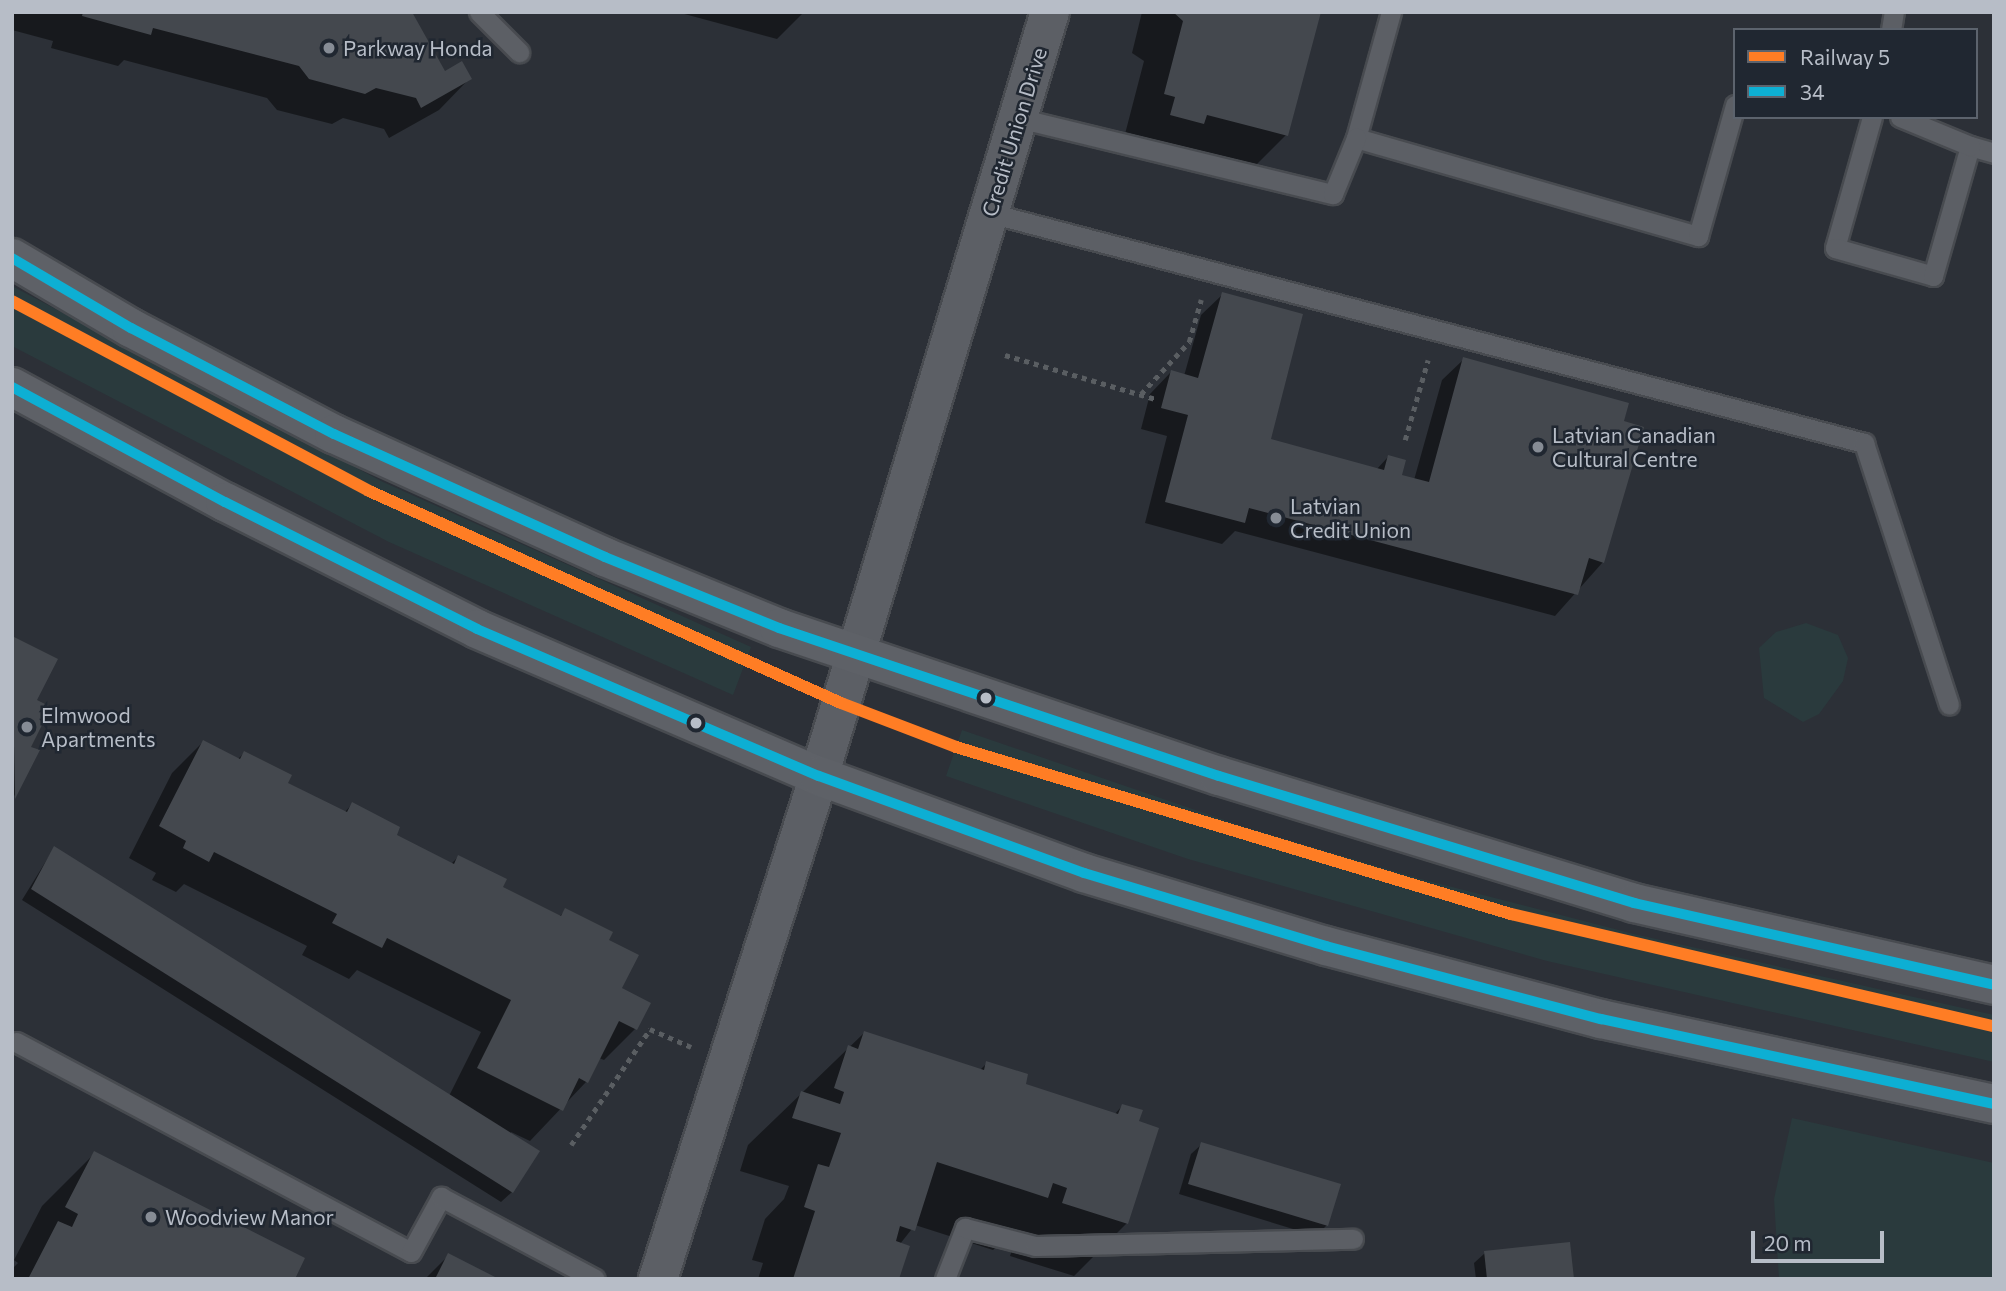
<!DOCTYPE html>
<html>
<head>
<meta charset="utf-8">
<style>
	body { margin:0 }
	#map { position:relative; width:2006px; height:1291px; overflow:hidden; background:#2c3037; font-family:Commissioner,sans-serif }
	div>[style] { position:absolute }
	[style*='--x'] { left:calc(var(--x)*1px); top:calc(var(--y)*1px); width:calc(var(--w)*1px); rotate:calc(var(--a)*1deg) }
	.green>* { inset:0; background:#2a3a3d }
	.shadow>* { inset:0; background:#0007 }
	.building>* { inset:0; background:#44484e }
	.path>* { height:4.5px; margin-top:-2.25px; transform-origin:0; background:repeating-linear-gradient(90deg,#5a5e62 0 5px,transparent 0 10px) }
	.roads { filter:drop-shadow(2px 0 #484b50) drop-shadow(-2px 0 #484b50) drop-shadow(0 2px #484b50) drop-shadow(0 -2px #484b50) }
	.service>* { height:19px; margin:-9.5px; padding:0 9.5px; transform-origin:9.5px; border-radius:9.5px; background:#5c5f65 }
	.minor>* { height:38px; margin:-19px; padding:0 19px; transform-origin:19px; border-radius:19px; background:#5c5f65 }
	.primary>* { height:38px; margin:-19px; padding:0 19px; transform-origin:19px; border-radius:19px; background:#5e6167 }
	.bus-1>* { height:10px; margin:-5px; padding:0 5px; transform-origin:5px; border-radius:5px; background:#0dafd3 }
	.rail-1>* { height:12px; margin:-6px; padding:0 6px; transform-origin:6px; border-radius:6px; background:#ff7d24 }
	.dots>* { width:19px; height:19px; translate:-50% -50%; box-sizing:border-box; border:4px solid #202731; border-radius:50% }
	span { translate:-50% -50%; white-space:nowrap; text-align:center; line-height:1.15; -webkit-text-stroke:5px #202731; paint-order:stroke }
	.poi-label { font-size:21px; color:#b7bdc7 }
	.left { translate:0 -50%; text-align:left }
	.street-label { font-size:21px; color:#b7bdc7 }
	.frame { position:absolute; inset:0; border:14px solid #b7bdc7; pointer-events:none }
	.legend { position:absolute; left:1733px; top:28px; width:245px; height:91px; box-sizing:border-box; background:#202731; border:2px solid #5c636d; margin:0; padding:9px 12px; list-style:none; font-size:21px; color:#b7bdc7 }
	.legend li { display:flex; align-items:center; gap:14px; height:35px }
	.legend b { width:35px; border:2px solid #5c636d }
	.scale { position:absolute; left:1751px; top:1231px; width:133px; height:32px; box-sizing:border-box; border:4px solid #b7bdc7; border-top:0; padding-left:9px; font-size:21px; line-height:24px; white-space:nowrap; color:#b7bdc7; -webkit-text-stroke:5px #202731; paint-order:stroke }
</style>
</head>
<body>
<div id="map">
	<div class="green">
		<i style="clip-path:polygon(12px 286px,383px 482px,751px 647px,733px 695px,389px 542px,12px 346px)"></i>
		<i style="clip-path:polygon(1806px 623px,1838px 635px,1848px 658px,1843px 681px,1819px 714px,1803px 722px,1764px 698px,1759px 648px,1776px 632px)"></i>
		<i style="clip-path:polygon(962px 730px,1245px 827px,1421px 879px,1634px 934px,1994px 1015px,1994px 1062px,1547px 961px,1188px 859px,946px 776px)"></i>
		<i style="clip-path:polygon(1792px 1118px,1994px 1163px,1994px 1279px,1779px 1279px,1774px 1199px)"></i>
	</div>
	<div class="shadow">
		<i style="clip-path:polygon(12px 12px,410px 12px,444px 73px,470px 78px,439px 110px,389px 138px,384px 129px,343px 118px,332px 124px,277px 110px,267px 98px,124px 60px,118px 66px,51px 48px,53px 41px,12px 30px)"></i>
		<i style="clip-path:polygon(677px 12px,804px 12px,777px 39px)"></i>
		<i style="clip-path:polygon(1142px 12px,1319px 12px,1286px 135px,1246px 175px,1170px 156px,1163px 163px,1131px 155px,1136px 137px,1125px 134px,1144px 61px,1132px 53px)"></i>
		<i style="clip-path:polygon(1223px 294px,1269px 440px,1376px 470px,1388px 457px,1400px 477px,1414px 480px,1442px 380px,1464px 359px,1603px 562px,1555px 616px,1235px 531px,1222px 544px,1145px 523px,1167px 436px,1141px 429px,1150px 394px,1171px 372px,1184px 376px,1201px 315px)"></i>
		<i style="clip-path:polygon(12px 638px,35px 699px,29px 747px,38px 751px,12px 800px)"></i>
		<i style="clip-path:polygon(203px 742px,238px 759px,244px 753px,286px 783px,344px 813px,352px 804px,394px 835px,451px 864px,458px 857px,501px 888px,559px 917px,566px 910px,607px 940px,635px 1029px,604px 1060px,599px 1058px,586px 1082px,530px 1141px,511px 1132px,512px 1192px,501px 1202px,22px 900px,54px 848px,449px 1096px,481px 1032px,357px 970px,349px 979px,302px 955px,307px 946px,184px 884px,176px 892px,152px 880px,156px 873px,129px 858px,172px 773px)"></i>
		<i style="clip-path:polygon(864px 1033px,980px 1070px,987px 1063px,1023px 1085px,1114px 1115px,1122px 1106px,1137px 1122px,1127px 1223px,1074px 1276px,1010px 1256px,1015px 1241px,1006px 1238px,993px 1250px,915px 1225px,900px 1244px,897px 1279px,758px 1279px,763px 1263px,752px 1260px,765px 1219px,784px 1199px,789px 1186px,740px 1171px,748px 1145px)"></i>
		<i style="clip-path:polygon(1202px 1144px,1327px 1225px,1316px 1236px,1179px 1194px,1191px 1154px)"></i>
		<i style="clip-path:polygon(95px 1153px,293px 1279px,12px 1279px,12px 1269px,18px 1263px,14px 1260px,42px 1206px)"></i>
		<i style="clip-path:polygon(1485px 1253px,1573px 1279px,1476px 1279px,1474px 1263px)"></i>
		<i style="clip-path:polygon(449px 1255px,495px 1279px,425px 1279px)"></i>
	</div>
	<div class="building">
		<i style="clip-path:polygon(83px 12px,412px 12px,445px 71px,462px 61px,472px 79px,421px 108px,416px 98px,376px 88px,365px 94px,309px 79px,299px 66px,153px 28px,151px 35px,82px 16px)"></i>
		<i style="clip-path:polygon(1173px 12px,1321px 12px,1288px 136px,1207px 115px,1204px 124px,1170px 115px,1175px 97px,1164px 94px,1183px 21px)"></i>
		<i style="clip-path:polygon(1222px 292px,1303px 314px,1271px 439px,1384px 470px,1388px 455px,1406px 460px,1402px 475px,1429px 482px,1463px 357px,1629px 403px,1624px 421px,1644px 427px,1604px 563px,1589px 558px,1578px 595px,1249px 508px,1245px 523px,1165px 502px,1188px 415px,1161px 408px,1171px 370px,1198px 378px)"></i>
		<i style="clip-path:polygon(12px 636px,58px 659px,37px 700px,51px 707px,31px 747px,40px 750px,15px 799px)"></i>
		<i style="clip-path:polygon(203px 740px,240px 759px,244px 751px,292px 775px,288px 783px,347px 812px,352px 802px,400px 827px,397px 835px,454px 864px,458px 855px,507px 879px,503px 887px,561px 916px,565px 908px,613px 932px,609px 940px,639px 955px,622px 988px,651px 1003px,637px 1030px,619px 1021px,588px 1083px,579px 1078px,563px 1111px,477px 1068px,511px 1000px,387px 938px,382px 948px,332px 923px,337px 914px,214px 852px,209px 862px,183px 848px,186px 841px,159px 826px)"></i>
		<i style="clip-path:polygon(54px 846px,540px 1151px,513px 1193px,31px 889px)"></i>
		<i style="clip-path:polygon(864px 1031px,984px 1070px,986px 1061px,1028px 1074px,1026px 1084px,1118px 1114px,1122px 1104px,1143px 1110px,1139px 1121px,1159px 1128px,1128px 1224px,1062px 1203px,1067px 1188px,1053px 1183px,1048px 1198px,937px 1162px,915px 1231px,900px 1226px,896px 1241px,910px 1246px,899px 1279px,793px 1279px,815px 1211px,804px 1207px,818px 1164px,829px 1167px,841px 1133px,792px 1118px,801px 1091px,840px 1104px,844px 1092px,834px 1088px,848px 1045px,858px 1049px)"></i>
		<i style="clip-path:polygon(1201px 1142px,1341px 1184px,1328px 1226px,1188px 1184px)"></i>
		<i style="clip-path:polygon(94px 1151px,305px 1258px,295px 1279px,28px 1279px,58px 1221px,72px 1227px,78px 1214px,65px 1207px)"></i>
		<i style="clip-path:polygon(1570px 1242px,1574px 1279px,1487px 1279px,1484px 1251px)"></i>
		<i style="clip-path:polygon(448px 1253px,499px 1279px,435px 1279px)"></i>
	</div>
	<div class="path">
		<i style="--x:1005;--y:355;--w:156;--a:16.3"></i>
		<i style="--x:1141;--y:394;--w:71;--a:-47.3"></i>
		<i style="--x:1189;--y:342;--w:44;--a:-74.1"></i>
		<i style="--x:1405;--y:440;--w:83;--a:-74"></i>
		<i style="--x:571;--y:1145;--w:140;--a:-55.7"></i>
		<i style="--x:650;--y:1029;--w:45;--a:23.7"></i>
	</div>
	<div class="roads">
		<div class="service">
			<i style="--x:479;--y:12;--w:57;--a:45"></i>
			<i style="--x:1391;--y:12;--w:131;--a:105.5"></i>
			<i style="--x:1356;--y:138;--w:356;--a:16"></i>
			<i style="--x:1698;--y:236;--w:136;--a:-74.2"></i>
			<i style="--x:1891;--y:30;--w:18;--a:-81"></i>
			<i style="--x:1872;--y:117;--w:136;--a:105.8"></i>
			<i style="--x:1835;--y:248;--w:102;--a:15.9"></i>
			<i style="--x:1933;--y:276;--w:135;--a:-74.1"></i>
			<i style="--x:1970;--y:146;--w:25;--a:16"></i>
			<i style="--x:1900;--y:117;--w:76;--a:22.5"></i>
			<i style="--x:1018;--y:118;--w:324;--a:13.6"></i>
			<i style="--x:1333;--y:194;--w:61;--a:-67.7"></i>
			<i style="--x:990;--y:213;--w:904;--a:14.74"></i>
			<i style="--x:1864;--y:443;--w:275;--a:72"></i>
			<i style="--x:16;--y:1042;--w:447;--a:28"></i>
			<i style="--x:411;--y:1252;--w:63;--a:-61.4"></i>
			<i style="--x:441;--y:1197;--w:174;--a:28"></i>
			<i style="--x:945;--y:1279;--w:55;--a:-68.6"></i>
			<i style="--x:965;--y:1228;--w:72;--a:14.4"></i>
			<i style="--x:1035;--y:1246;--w:318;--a:-1.3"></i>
		</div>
		<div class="minor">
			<i style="--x:658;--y:1279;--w:528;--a:-72.25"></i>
			<i style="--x:819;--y:776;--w:798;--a:-73.18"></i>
		</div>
		<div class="primary">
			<i style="--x:12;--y:258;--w:138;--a:30.5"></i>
			<i style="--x:131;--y:328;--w:229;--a:27.6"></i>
			<i style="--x:334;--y:434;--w:298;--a:24.4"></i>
			<i style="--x:605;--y:557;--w:188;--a:22.2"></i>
			<i style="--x:779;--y:628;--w:464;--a:18.6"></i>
			<i style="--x:1219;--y:776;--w:434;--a:17"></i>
			<i style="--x:1634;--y:903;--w:369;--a:12.8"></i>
			<i style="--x:12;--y:387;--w:242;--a:28.4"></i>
			<i style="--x:225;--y:502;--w:282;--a:26.7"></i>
			<i style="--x:477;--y:629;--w:372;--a:23.3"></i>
			<i style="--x:819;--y:776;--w:282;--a:20.1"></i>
			<i style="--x:1084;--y:873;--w:253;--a:16.8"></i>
			<i style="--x:1326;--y:946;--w:285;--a:14.9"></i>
			<i style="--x:1601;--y:1019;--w:402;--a:12.2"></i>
		</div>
	</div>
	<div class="bus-1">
		<i style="--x:12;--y:258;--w:138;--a:30.5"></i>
		<i style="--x:131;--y:328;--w:229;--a:27.6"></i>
		<i style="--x:334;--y:434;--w:298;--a:24.4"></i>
		<i style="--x:605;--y:557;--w:188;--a:22.2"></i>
		<i style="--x:779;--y:628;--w:464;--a:18.6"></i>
		<i style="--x:1219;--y:776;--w:434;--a:17"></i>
		<i style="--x:1634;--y:903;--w:369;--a:12.8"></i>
		<i style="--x:12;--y:387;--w:242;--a:28.4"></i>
		<i style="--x:225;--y:502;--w:282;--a:26.7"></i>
		<i style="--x:477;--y:629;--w:372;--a:23.3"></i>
		<i style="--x:819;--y:776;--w:282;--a:20.1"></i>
		<i style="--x:1084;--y:873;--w:253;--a:16.8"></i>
		<i style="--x:1326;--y:946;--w:285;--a:14.9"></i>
		<i style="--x:1601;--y:1019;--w:402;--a:12.2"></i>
	</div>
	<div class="rail-1">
		<i style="--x:12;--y:301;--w:404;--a:28"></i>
		<i style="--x:369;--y:491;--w:517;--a:24.19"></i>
		<i style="--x:841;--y:703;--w:123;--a:20.9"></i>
		<i style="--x:956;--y:747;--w:580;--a:16.75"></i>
		<i style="--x:1511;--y:914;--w:496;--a:13.1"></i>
	</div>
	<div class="dots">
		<i style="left:329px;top:48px;background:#868c95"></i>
		<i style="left:1538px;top:447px;background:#868c95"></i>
		<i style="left:1276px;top:518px;background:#868c95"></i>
		<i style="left:986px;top:698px;background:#b7bdc7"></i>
		<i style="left:696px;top:723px;background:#b7bdc7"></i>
		<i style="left:27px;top:727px;background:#868c95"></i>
		<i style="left:151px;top:1217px;background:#868c95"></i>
	</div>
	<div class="poi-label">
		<span class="left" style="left:343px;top:48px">Parkway Honda</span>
		<span class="left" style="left:1552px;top:447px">Latvian Canadian<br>Cultural Centre</span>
		<span class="left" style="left:1290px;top:518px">Latvian<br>Credit Union</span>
		<span class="left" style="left:41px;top:727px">Elmwood<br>Apartments</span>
		<span class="left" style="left:165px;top:1217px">Woodview Manor</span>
	</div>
	<div class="street-label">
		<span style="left:1014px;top:132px;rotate:-73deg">Credit Union Drive</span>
	</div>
	<div class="frame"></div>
	<ul class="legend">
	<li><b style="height:9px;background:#ff7d24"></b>Railway 5</li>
	<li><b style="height:9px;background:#0dafd3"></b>34</li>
	</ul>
	<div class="scale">20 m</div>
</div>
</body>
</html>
